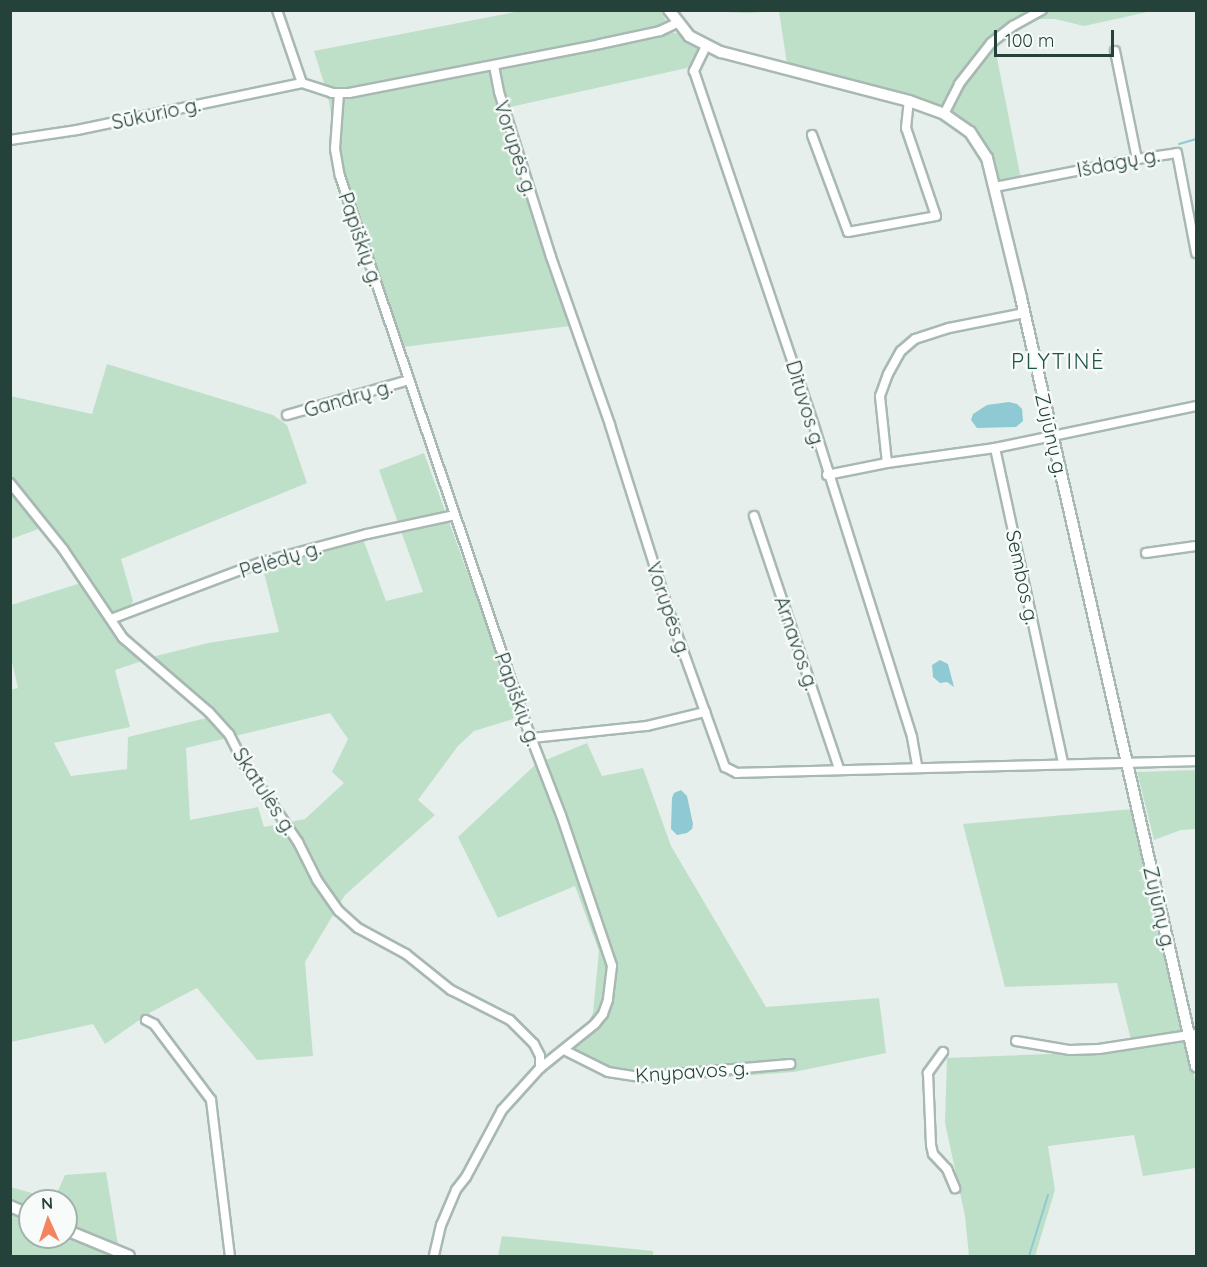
<!DOCTYPE html>
<html>
<head>
<meta charset="utf-8">
<style>
	body { margin:0 }
	#map { position:relative; width:1207px; height:1267px; overflow:hidden; background:#e6efeb; font-family:Quicksand,sans-serif }
	div>[style] { position:absolute }
	[style*='--x'] { left:calc(var(--x)*1px); top:calc(var(--y)*1px); width:calc(var(--w)*1px); rotate:calc(var(--a)*1deg) }
	.green>* { inset:0; background:#bfe0c8 }
	.water>* { inset:0; background:#8ec9d4 }
	.stream>* { height:2px; margin:-1px; padding:0 1px; transform-origin:1px; border-radius:1px; background:#8ec9d4 }
	.roads { filter:drop-shadow(2px 0 #a8b8b2) drop-shadow(-2px 0 #a8b8b2) drop-shadow(0 2px #a8b8b2) drop-shadow(0 -2px #a8b8b2) }
	.street>* { height:8px; margin:-4px; padding:0 4px; transform-origin:4px; border-radius:4px; background:#fff }
	.secondary>* { height:10px; margin:-5px; padding:0 5px; transform-origin:5px; border-radius:5px; background:#fff }
	span { translate:-50% -50%; white-space:nowrap; text-align:center; line-height:1.15; -webkit-text-stroke:5px #f7fbf9; paint-order:stroke }
	.street-label { font-size:20px; color:#24423a }
	.quarter-label { font-size:22px; color:#1f5548; letter-spacing:1.5px }
	.frame { position:absolute; inset:0; border:12px solid #24423a; pointer-events:none }
	.north { position:absolute; left:18px; top:1189px; width:60px; height:60px; box-sizing:border-box; background:#f7fbf9; border:2px solid #a3b1ad; border-radius:50%; rotate:357deg; font-size:16px; font-weight:700; line-height:24px; text-align:center; color:#24423a }
	.north::after { content:''; display:block; margin:auto; width:21px; height:27px; background:#f4845f; clip-path:polygon(50% 0,100% 100%,50% 72%,0 100%) }
	.scale { position:absolute; left:994px; top:30px; width:120px; height:27px; box-sizing:border-box; border:3px solid #24423a; border-top:0; padding-left:8px; font-size:18px; line-height:21px; white-space:nowrap; color:#24423a; -webkit-text-stroke:4px #f7fbf9; paint-order:stroke }
</style>
</head>
<body>
<div id="map">
	<div class="green">
		<i style="clip-path:polygon(525px 10px,661px 11px,671px 32px,679px 34px,701px 49px,687px 68px,497px 110px,570px 326px,403px 347px,340px 166px,328px 96px,314px 51px)"></i>
		<i style="clip-path:polygon(702px 11px,1152px 11px,1084px 26px,1055px 19px,1039px 19px,1006px 34px,994px 43px,1021px 179px,999px 185px,990px 153px,983px 138px,955px 114px,912px 97px,787px 64px,779px 11px,747px 13px)"></i>
		<i style="clip-path:polygon(evenodd,107px 364px,273px 415px,287px 425px,307px 483px,121px 559px,133px 601px,120px 625px,152px 657px,208px 643px,279px 632px,263px 569px,363px 539px,386px 601px,423px 592px,379px 470px,424px 453px,514px 701px,516px 712px,513px 719px,474px 731px,458px 746px,418px 800px,435px 815px,345px 895px,305px 962px,313px 1056px,257px 1060px,197px 988px,151px 1012px,105px 1044px,93px 1024px,11px 1042px,10px 690px,18px 688px,11px 658px,11px 605px,81px 583px,41px 528px,11px 539px,10px 396px,92px 414px,107px 364px,148px 659px,219px 715px,128px 737px,127px 769px,71px 776px,54px 743px,130px 727px,115px 670px,148px 659px,107px 364px,330px 713px,348px 739px,332px 772px,344px 783px,305px 819px,264px 827px,258px 807px,190px 820px,186px 748px,330px 713px)"></i>
		<i style="clip-path:polygon(587px 743px,602px 776px,643px 768px,671px 846px,766px 1007px,879px 998px,886px 1053px,794px 1072px,644px 1083px,603px 1072px,574px 1051px,593px 1013px,599px 951px,575px 886px,498px 918px,458px 837px,536px 764px)"></i>
		<i style="clip-path:polygon(1196px 770px,1196px 829px,1181px 830px,1154px 840px,1137px 772px)"></i>
		<i style="clip-path:polygon(1133px 809px,1196px 1085px,1196px 1172px,1195px 1168px,1143px 1176px,1134px 1135px,1048px 1146px,1055px 1190px,1035px 1256px,969px 1256px,965px 1216px,945px 1123px,947px 1058px,1102px 1052px,1133px 1048px,1117px 983px,1005px 987px,963px 824px)"></i>
		<i style="clip-path:polygon(106px 1172px,118px 1245px,66px 1224px,66px 1201px,30px 1201px,30px 1209px,11px 1201px,10px 1187px,43px 1196px,56px 1195px,65px 1175px)"></i>
		<i style="clip-path:polygon(10px 1211px,30px 1219px,30px 1237px,66px 1237px,66px 1234px,119px 1256px,11px 1256px)"></i>
		<i style="clip-path:polygon(502px 1236px,653px 1251px,653px 1256px,498px 1256px)"></i>
	</div>
	<div class="water">
		<i style="clip-path:polygon(1009px 402px,1017px 404px,1022px 409px,1023px 421px,1016px 427px,977px 428px,971px 420px,973px 414px,987px 405px)"></i>
		<i style="clip-path:polygon(940px 660px,948px 664px,954px 687px,947px 682px,940px 683px,933px 677px,932px 665px)"></i>
		<i style="clip-path:polygon(681px 790px,687px 796px,693px 824px,692px 829px,687px 833px,677px 835px,671px 829px,672px 798px,674px 793px)"></i>
	</div>
	<div class="stream">
		<i style="--x:1179;--y:144;--w:18;--a:-16"></i>
		<i style="--x:1029;--y:1256;--w:64;--a:-72.7"></i>
	</div>
	<div class="roads">
		<div class="street">
			<i style="--x:277;--y:10;--w:77;--a:71.1"></i>
			<i style="--x:706;--y:46;--w:28;--a:116"></i>
			<i style="--x:694;--y:71;--w:378;--a:71.3"></i>
			<i style="--x:815;--y:429;--w:323;--a:72.5"></i>
			<i style="--x:912;--y:737;--w:29;--a:80"></i>
			<i style="--x:1115;--y:51;--w:110;--a:78.5"></i>
			<i style="--x:494;--y:66;--w:26;--a:79"></i>
			<i style="--x:499;--y:92;--w:173;--a:72.5"></i>
			<i style="--x:551;--y:257;--w:178;--a:70.6"></i>
			<i style="--x:610;--y:425;--w:193;--a:72.5"></i>
			<i style="--x:668;--y:609;--w:168;--a:70.2"></i>
			<i style="--x:725;--y:767;--w:13;--a:27"></i>
			<i style="--x:737;--y:773;--w:459;--a:-1.5"></i>
			<i style="--x:302;--y:83;--w:32;--a:18"></i>
			<i style="--x:332;--y:93;--w:17;--a:0"></i>
			<i style="--x:349;--y:93;--w:256;--a:-11"></i>
			<i style="--x:600;--y:44;--w:61;--a:-12.2"></i>
			<i style="--x:660;--y:31;--w:19;--a:-25"></i>
			<i style="--x:339;--y:93;--w:56;--a:94.1"></i>
			<i style="--x:335;--y:149;--w:27;--a:80"></i>
			<i style="--x:340;--y:176;--w:582;--a:71.25"></i>
			<i style="--x:527;--y:727;--w:94;--a:68.9"></i>
			<i style="--x:561;--y:815;--w:159;--a:71.3"></i>
			<i style="--x:612;--y:966;--w:34;--a:97"></i>
			<i style="--x:608;--y:1000;--w:15;--a:110"></i>
			<i style="--x:603;--y:1014;--w:13;--a:129"></i>
			<i style="--x:595;--y:1024;--w:70;--a:141.3"></i>
			<i style="--x:540;--y:1068;--w:57;--a:132.1"></i>
			<i style="--x:502;--y:1110;--w:76;--a:118.2"></i>
			<i style="--x:466;--y:1177;--w:16;--a:128"></i>
			<i style="--x:456;--y:1190;--w:38;--a:113"></i>
			<i style="--x:441;--y:1225;--w:32;--a:103"></i>
			<i style="--x:944;--y:114;--w:34;--a:-63"></i>
			<i style="--x:959;--y:84;--w:52;--a:-52"></i>
			<i style="--x:991;--y:43;--w:28;--a:-38"></i>
			<i style="--x:1013;--y:26;--w:33;--a:-29"></i>
			<i style="--x:812;--y:135;--w:103;--a:69.6"></i>
			<i style="--x:848;--y:232;--w:89;--a:-10.3"></i>
			<i style="--x:936;--y:216;--w:93;--a:-108.8"></i>
			<i style="--x:906;--y:128;--w:27;--a:-84"></i>
			<i style="--x:10;--y:140;--w:68;--a:-8.5"></i>
			<i style="--x:77;--y:130;--w:230;--a:-11.8"></i>
			<i style="--x:995;--y:187;--w:145;--a:-11.2"></i>
			<i style="--x:1137;--y:159;--w:40;--a:-8.5"></i>
			<i style="--x:1177;--y:153;--w:102;--a:79.2"></i>
			<i style="--x:287;--y:415;--w:127;--a:-16"></i>
			<i style="--x:995;--y:448;--w:322;--a:77.8"></i>
			<i style="--x:887;--y:463;--w:67;--a:-96"></i>
			<i style="--x:880;--y:396;--w:23;--a:-70"></i>
			<i style="--x:888;--y:374;--w:26;--a:-61"></i>
			<i style="--x:901;--y:351;--w:18;--a:-41"></i>
			<i style="--x:915;--y:339;--w:36;--a:-18"></i>
			<i style="--x:949;--y:328;--w:77;--a:-11.2"></i>
			<i style="--x:827;--y:475;--w:61;--a:-11.3"></i>
			<i style="--x:887;--y:463;--w:109;--a:-7.9"></i>
			<i style="--x:995;--y:448;--w:205;--a:-11.8"></i>
			<i style="--x:10;--y:483;--w:85;--a:51.2"></i>
			<i style="--x:63;--y:549;--w:107;--a:56"></i>
			<i style="--x:123;--y:638;--w:113;--a:40.7"></i>
			<i style="--x:209;--y:712;--w:30;--a:48"></i>
			<i style="--x:229;--y:734;--w:33;--a:63"></i>
			<i style="--x:244;--y:763;--w:96;--a:55.6"></i>
			<i style="--x:298;--y:842;--w:42;--a:63.4"></i>
			<i style="--x:317;--y:880;--w:38;--a:55"></i>
			<i style="--x:339;--y:911;--w:25;--a:42"></i>
			<i style="--x:358;--y:928;--w:55;--a:28.4"></i>
			<i style="--x:406;--y:954;--w:58;--a:38.7"></i>
			<i style="--x:451;--y:990;--w:66;--a:27"></i>
			<i style="--x:510;--y:1020;--w:34;--a:45"></i>
			<i style="--x:534;--y:1044;--w:13;--a:63"></i>
			<i style="--x:540;--y:1056;--w:12;--a:90"></i>
			<i style="--x:754;--y:516;--w:267;--a:71.4"></i>
			<i style="--x:1146;--y:553;--w:50;--a:-8"></i>
			<i style="--x:111;--y:619;--w:161;--a:-20.7"></i>
			<i style="--x:262;--y:562;--w:109;--a:-14.9"></i>
			<i style="--x:367;--y:534;--w:90;--a:-12.2"></i>
			<i style="--x:532;--y:738;--w:116;--a:-6"></i>
			<i style="--x:647;--y:726;--w:60;--a:-13.6"></i>
			<i style="--x:146;--y:1020;--w:9;--a:27"></i>
			<i style="--x:154;--y:1024;--w:95;--a:53.1"></i>
			<i style="--x:211;--y:1100;--w:157;--a:83.1"></i>
			<i style="--x:1016;--y:1041;--w:55;--a:9.5"></i>
			<i style="--x:1070;--y:1050;--w:29;--a:-2"></i>
			<i style="--x:1099;--y:1049;--w:98;--a:-8.8"></i>
			<i style="--x:564;--y:1050;--w:49;--a:26.6"></i>
			<i style="--x:608;--y:1072;--w:33;--a:9"></i>
			<i style="--x:641;--y:1077;--w:150;--a:-5"></i>
			<i style="--x:943;--y:1052;--w:26;--a:126"></i>
			<i style="--x:928;--y:1073;--w:72;--a:87.6"></i>
			<i style="--x:931;--y:1145;--w:9;--a:77"></i>
			<i style="--x:933;--y:1154;--w:21;--a:47"></i>
			<i style="--x:947;--y:1169;--w:21;--a:67"></i>
		</div>
		<div class="secondary">
			<i style="--x:669;--y:10;--w:33;--a:52"></i>
			<i style="--x:689;--y:36;--w:36;--a:27"></i>
			<i style="--x:721;--y:52;--w:194;--a:14.6"></i>
			<i style="--x:909;--y:101;--w:37;--a:20"></i>
			<i style="--x:944;--y:114;--w:32;--a:35"></i>
			<i style="--x:970;--y:132;--w:31;--a:57"></i>
			<i style="--x:987;--y:158;--w:144;--a:76.3"></i>
			<i style="--x:1021;--y:298;--w:788;--a:77.16"></i>
			<i style="--x:10;--y:1206;--w:22;--a:24"></i>
			<i style="--x:66;--y:1230;--w:68;--a:22.4"></i>
		</div>
	</div>
	<div class="street-label">
		<span style="left:156px;top:113px;rotate:-12deg">Sūkurio g.</span>
		<span style="left:516px;top:148px;rotate:72deg">Vorupės g.</span>
		<span style="left:1118px;top:162px;rotate:-11deg">Išdagų g.</span>
		<span style="left:361px;top:239px;rotate:71deg">Papiškių g.</span>
		<span style="left:348px;top:398px;rotate:-16deg">Gandrų g.</span>
		<span style="left:806px;top:404px;rotate:73deg">Dituvos g.</span>
		<span style="left:1052px;top:435px;rotate:77deg">Zujūnų g.</span>
		<span style="left:280px;top:559px;rotate:-17deg">Pelėdų g.</span>
		<span style="left:1023px;top:577px;rotate:78deg">Sembos g.</span>
		<span style="left:669px;top:609px;rotate:71deg">Vorupės g.</span>
		<span style="left:797px;top:643px;rotate:71deg">Arnavos g.</span>
		<span style="left:518px;top:699px;rotate:70deg">Papiškių g.</span>
		<span style="left:265px;top:791px;rotate:57deg">Skatulės g.</span>
		<span style="left:1160px;top:908px;rotate:77deg">Zujūnų g.</span>
		<span style="left:692px;top:1071px;rotate:-4deg">Knypavos g.</span>
	</div>
	<div class="quarter-label">
		<span style="left:1058px;top:362px">PLYTINĖ</span>
	</div>
	<div class="frame"></div>
	<div class="north">N</div>
	<div class="scale">100 m</div>
</div>
</body>
</html>
